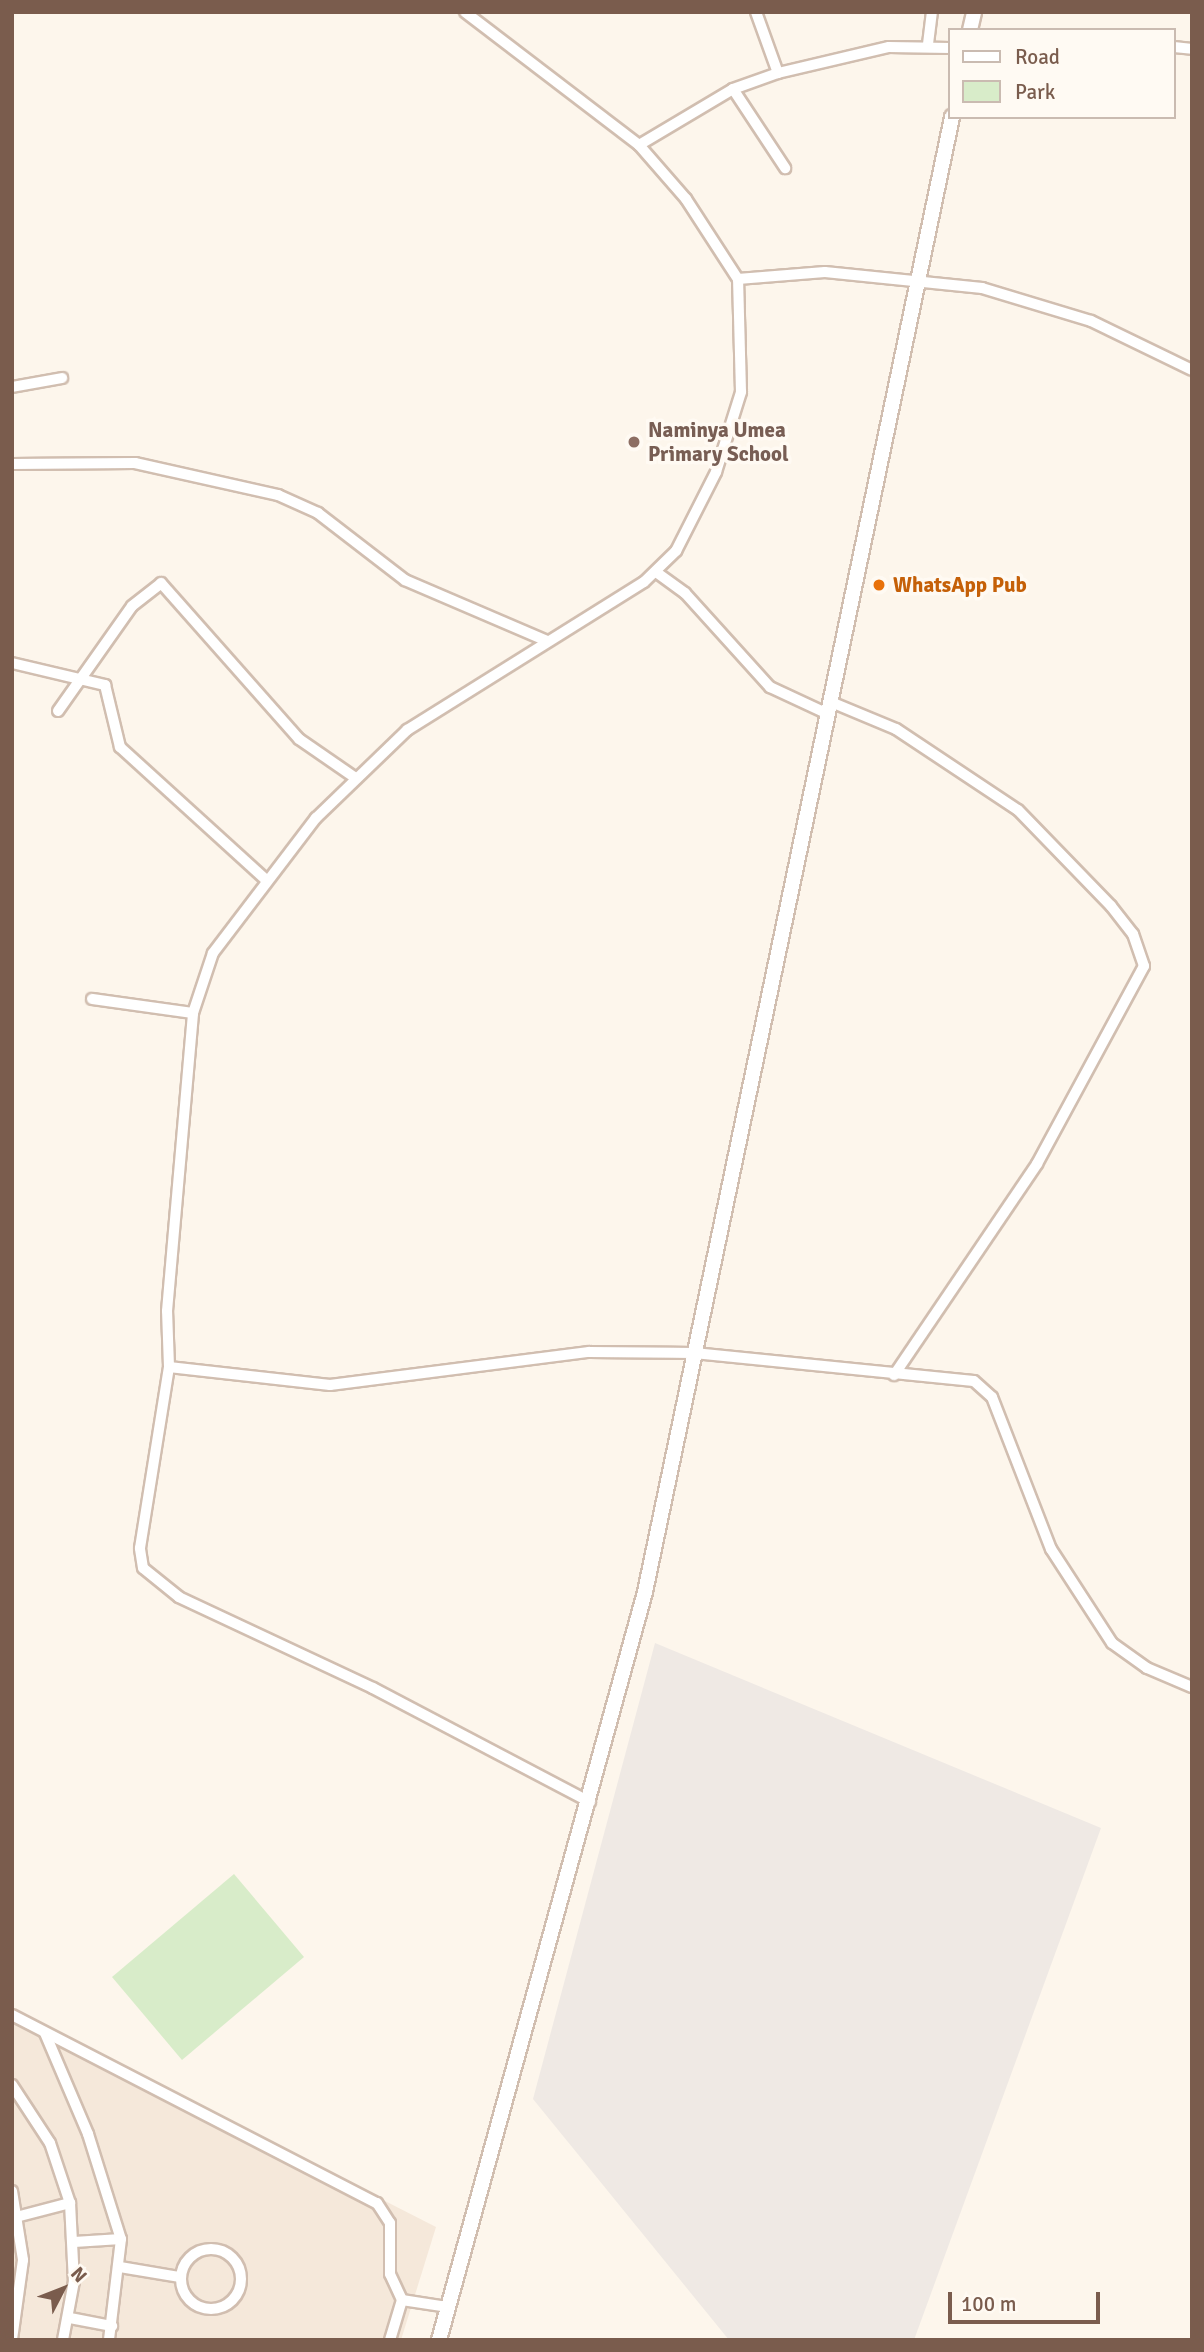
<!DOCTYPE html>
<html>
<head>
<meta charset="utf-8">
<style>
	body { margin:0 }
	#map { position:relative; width:1204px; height:2352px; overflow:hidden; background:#fdf6ec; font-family:Signika,sans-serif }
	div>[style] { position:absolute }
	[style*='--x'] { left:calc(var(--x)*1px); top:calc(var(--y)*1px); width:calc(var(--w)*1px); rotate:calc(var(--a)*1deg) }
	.residential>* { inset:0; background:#f5e8da }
	.industrial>* { inset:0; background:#efe9e4 }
	.green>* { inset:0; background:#d8ecc9 }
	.roads { filter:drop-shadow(2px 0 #d1beb0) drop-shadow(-2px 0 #d1beb0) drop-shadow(0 2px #d1beb0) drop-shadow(0 -2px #d1beb0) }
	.minor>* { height:10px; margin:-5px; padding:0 5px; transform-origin:5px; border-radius:5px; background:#fff }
	.minor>.ring { margin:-5px; padding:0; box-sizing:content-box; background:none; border:10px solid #fff; border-radius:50% }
	.secondary>* { height:14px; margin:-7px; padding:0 7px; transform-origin:7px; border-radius:7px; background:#fff }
	.dots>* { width:19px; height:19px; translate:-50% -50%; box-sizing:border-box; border:4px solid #fffaf3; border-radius:50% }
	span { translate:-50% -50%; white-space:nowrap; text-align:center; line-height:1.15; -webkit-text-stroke:7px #fffaf3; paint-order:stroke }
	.education-label { font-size:21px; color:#785e54; font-weight:700 }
	.left { translate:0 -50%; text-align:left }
	.food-label { font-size:21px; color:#c56008; font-weight:700 }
	.frame { position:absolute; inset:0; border:14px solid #7a5c4d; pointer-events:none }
	.legend { position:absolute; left:948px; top:28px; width:228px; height:91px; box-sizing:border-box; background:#fffaf3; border:2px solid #cabbb1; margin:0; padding:9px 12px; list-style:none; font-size:21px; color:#7a5c4d }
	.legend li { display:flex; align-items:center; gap:14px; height:35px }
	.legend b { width:35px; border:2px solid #cabbb1 }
	.north { position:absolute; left:28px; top:2254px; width:70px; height:70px; -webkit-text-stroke:5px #fffaf3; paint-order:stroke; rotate:48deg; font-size:19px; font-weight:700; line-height:28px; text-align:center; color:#7a5c4d }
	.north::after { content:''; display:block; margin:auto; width:24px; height:32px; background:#7a5c4d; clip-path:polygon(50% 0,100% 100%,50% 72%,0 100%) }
	.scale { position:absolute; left:948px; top:2292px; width:152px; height:32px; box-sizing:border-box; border:4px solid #7a5c4d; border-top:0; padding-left:9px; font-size:21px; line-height:24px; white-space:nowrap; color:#7a5c4d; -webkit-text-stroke:5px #fffaf3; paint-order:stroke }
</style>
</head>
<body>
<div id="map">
	<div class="residential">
		<i style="clip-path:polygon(12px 2011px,436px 2227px,401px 2340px,12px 2340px)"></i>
	</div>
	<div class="industrial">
		<i style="clip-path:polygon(655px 1643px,1101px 1828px,914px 2340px,729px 2340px,533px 2099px)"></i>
	</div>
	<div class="green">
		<i style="clip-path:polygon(234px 1874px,304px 1957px,182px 2060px,112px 1977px)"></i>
	</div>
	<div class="roads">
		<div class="minor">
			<i style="--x:465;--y:12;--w:219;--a:37.4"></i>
			<i style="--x:639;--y:145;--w:72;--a:49"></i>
			<i style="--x:686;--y:199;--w:95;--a:57"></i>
			<i style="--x:738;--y:279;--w:87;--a:-4.6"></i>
			<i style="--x:825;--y:272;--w:158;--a:5.8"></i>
			<i style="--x:982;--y:288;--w:114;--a:16.8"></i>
			<i style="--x:1091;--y:321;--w:112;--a:25.9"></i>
			<i style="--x:756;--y:12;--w:65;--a:70.2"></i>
			<i style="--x:928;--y:44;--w:32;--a:-83"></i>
			<i style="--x:1174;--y:47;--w:18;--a:6"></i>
			<i style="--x:733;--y:89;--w:95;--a:56.6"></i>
			<i style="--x:639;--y:145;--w:109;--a:-30.8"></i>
			<i style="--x:733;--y:89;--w:48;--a:-19.6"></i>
			<i style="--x:778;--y:73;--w:114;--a:-13.2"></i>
			<i style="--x:889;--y:47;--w:61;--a:0.9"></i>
			<i style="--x:12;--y:387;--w:51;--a:-10.2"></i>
			<i style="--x:12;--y:464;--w:123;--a:-0.5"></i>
			<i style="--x:135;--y:463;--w:147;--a:12.6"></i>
			<i style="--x:278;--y:495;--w:44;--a:24.2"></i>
			<i style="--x:318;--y:513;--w:110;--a:37.6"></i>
			<i style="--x:405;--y:580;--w:155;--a:23.2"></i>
			<i style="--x:656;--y:572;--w:36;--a:36"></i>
			<i style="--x:685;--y:593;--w:127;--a:47.9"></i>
			<i style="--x:770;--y:687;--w:64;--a:25"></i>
			<i style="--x:12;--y:663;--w:96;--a:13.3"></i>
			<i style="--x:105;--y:685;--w:64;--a:76.4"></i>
			<i style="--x:120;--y:747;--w:196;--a:42.3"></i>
			<i style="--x:831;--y:702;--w:70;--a:22.6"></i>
			<i style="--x:896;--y:729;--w:146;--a:33.6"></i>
			<i style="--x:1018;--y:810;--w:134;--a:45.9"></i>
			<i style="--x:1111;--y:906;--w:36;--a:52"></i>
			<i style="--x:1133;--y:934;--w:34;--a:71"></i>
			<i style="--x:1144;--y:966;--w:225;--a:118.4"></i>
			<i style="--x:1037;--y:1164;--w:255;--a:124.1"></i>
			<i style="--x:58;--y:711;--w:128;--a:-54.8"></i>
			<i style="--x:132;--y:606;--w:37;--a:-38"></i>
			<i style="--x:161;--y:583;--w:208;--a:48.5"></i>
			<i style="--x:299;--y:739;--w:67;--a:34.6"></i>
			<i style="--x:92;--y:999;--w:102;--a:7.9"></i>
			<i style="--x:169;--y:1367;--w:162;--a:6.4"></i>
			<i style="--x:330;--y:1385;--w:261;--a:-7.3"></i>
			<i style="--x:589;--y:1352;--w:105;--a:0.5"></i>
			<i style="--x:694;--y:1353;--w:281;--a:5.7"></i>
			<i style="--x:974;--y:1381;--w:24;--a:42"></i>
			<i style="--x:992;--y:1397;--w:163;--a:68.8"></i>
			<i style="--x:1051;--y:1549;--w:112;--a:57"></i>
			<i style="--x:1112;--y:1643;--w:43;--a:35.5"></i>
			<i style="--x:1147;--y:1668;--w:49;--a:22.9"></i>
			<i style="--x:590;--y:1802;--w:245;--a:-152.3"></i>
			<i style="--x:373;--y:1688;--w:214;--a:-154.9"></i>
			<i style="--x:179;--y:1597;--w:46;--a:-141.1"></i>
			<i style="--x:143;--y:1568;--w:20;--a:-99"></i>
			<i style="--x:140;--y:1548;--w:183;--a:-80.9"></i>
			<i style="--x:169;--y:1367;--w:56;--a:-92"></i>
			<i style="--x:167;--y:1311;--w:299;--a:-85"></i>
			<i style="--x:193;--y:1013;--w:63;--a:-71.6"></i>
			<i style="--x:213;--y:953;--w:170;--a:-52.7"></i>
			<i style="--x:316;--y:818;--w:127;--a:-44"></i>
			<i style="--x:407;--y:730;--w:279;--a:-32"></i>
			<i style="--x:644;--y:582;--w:45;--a:-44.1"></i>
			<i style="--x:676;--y:551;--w:89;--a:-63.1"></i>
			<i style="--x:716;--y:472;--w:84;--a:-72.6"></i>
			<i style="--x:741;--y:392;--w:113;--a:-91.5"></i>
			<i style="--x:12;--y:2015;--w:411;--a:27.3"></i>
			<i style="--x:377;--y:2203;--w:24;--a:57"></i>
			<i style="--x:390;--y:2223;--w:51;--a:90"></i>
			<i style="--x:390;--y:2274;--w:29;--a:65"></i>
			<i style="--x:402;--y:2300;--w:47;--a:8.7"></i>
			<i style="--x:45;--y:2033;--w:110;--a:66.9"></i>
			<i style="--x:88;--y:2134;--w:110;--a:72.6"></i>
			<i style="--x:121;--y:2239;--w:102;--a:96.8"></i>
			<i style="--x:12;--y:2085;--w:69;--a:56.8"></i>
			<i style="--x:50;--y:2143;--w:63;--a:71.6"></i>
			<i style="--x:70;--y:2203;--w:78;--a:87.1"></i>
			<i style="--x:74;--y:2281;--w:60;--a:100.6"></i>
			<i style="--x:12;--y:2191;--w:70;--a:80.9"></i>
			<i style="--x:23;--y:2260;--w:80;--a:97.9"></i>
			<i style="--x:20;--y:2216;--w:52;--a:-14.6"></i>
			<i style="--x:74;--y:2242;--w:47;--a:-3.7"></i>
			<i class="ring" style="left:181px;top:2249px;width:50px;height:50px"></i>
			<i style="--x:120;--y:2267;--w:61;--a:9.5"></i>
			<i style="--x:70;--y:2318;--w:43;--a:10.8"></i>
			<i style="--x:390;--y:2340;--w:42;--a:-73.3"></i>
		</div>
		<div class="secondary">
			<i style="--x:970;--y:30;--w:18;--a:-77"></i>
			<i style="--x:439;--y:2340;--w:776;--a:-74.6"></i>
			<i style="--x:645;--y:1592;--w:1507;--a:-78.24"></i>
		</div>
	</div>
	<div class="dots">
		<i style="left:634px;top:442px;background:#8d6e63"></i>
		<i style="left:879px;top:585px;background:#e8710a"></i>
	</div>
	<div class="education-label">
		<span class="left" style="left:648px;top:442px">Naminya Umea<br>Primary School</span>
	</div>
	<div class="food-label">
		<span class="left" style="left:893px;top:585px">WhatsApp Pub</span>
	</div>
	<div class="frame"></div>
	<ul class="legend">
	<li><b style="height:9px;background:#fff"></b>Road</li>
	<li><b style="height:19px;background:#d8ecc9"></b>Park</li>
	</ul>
	<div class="north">N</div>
	<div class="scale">100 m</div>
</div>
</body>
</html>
